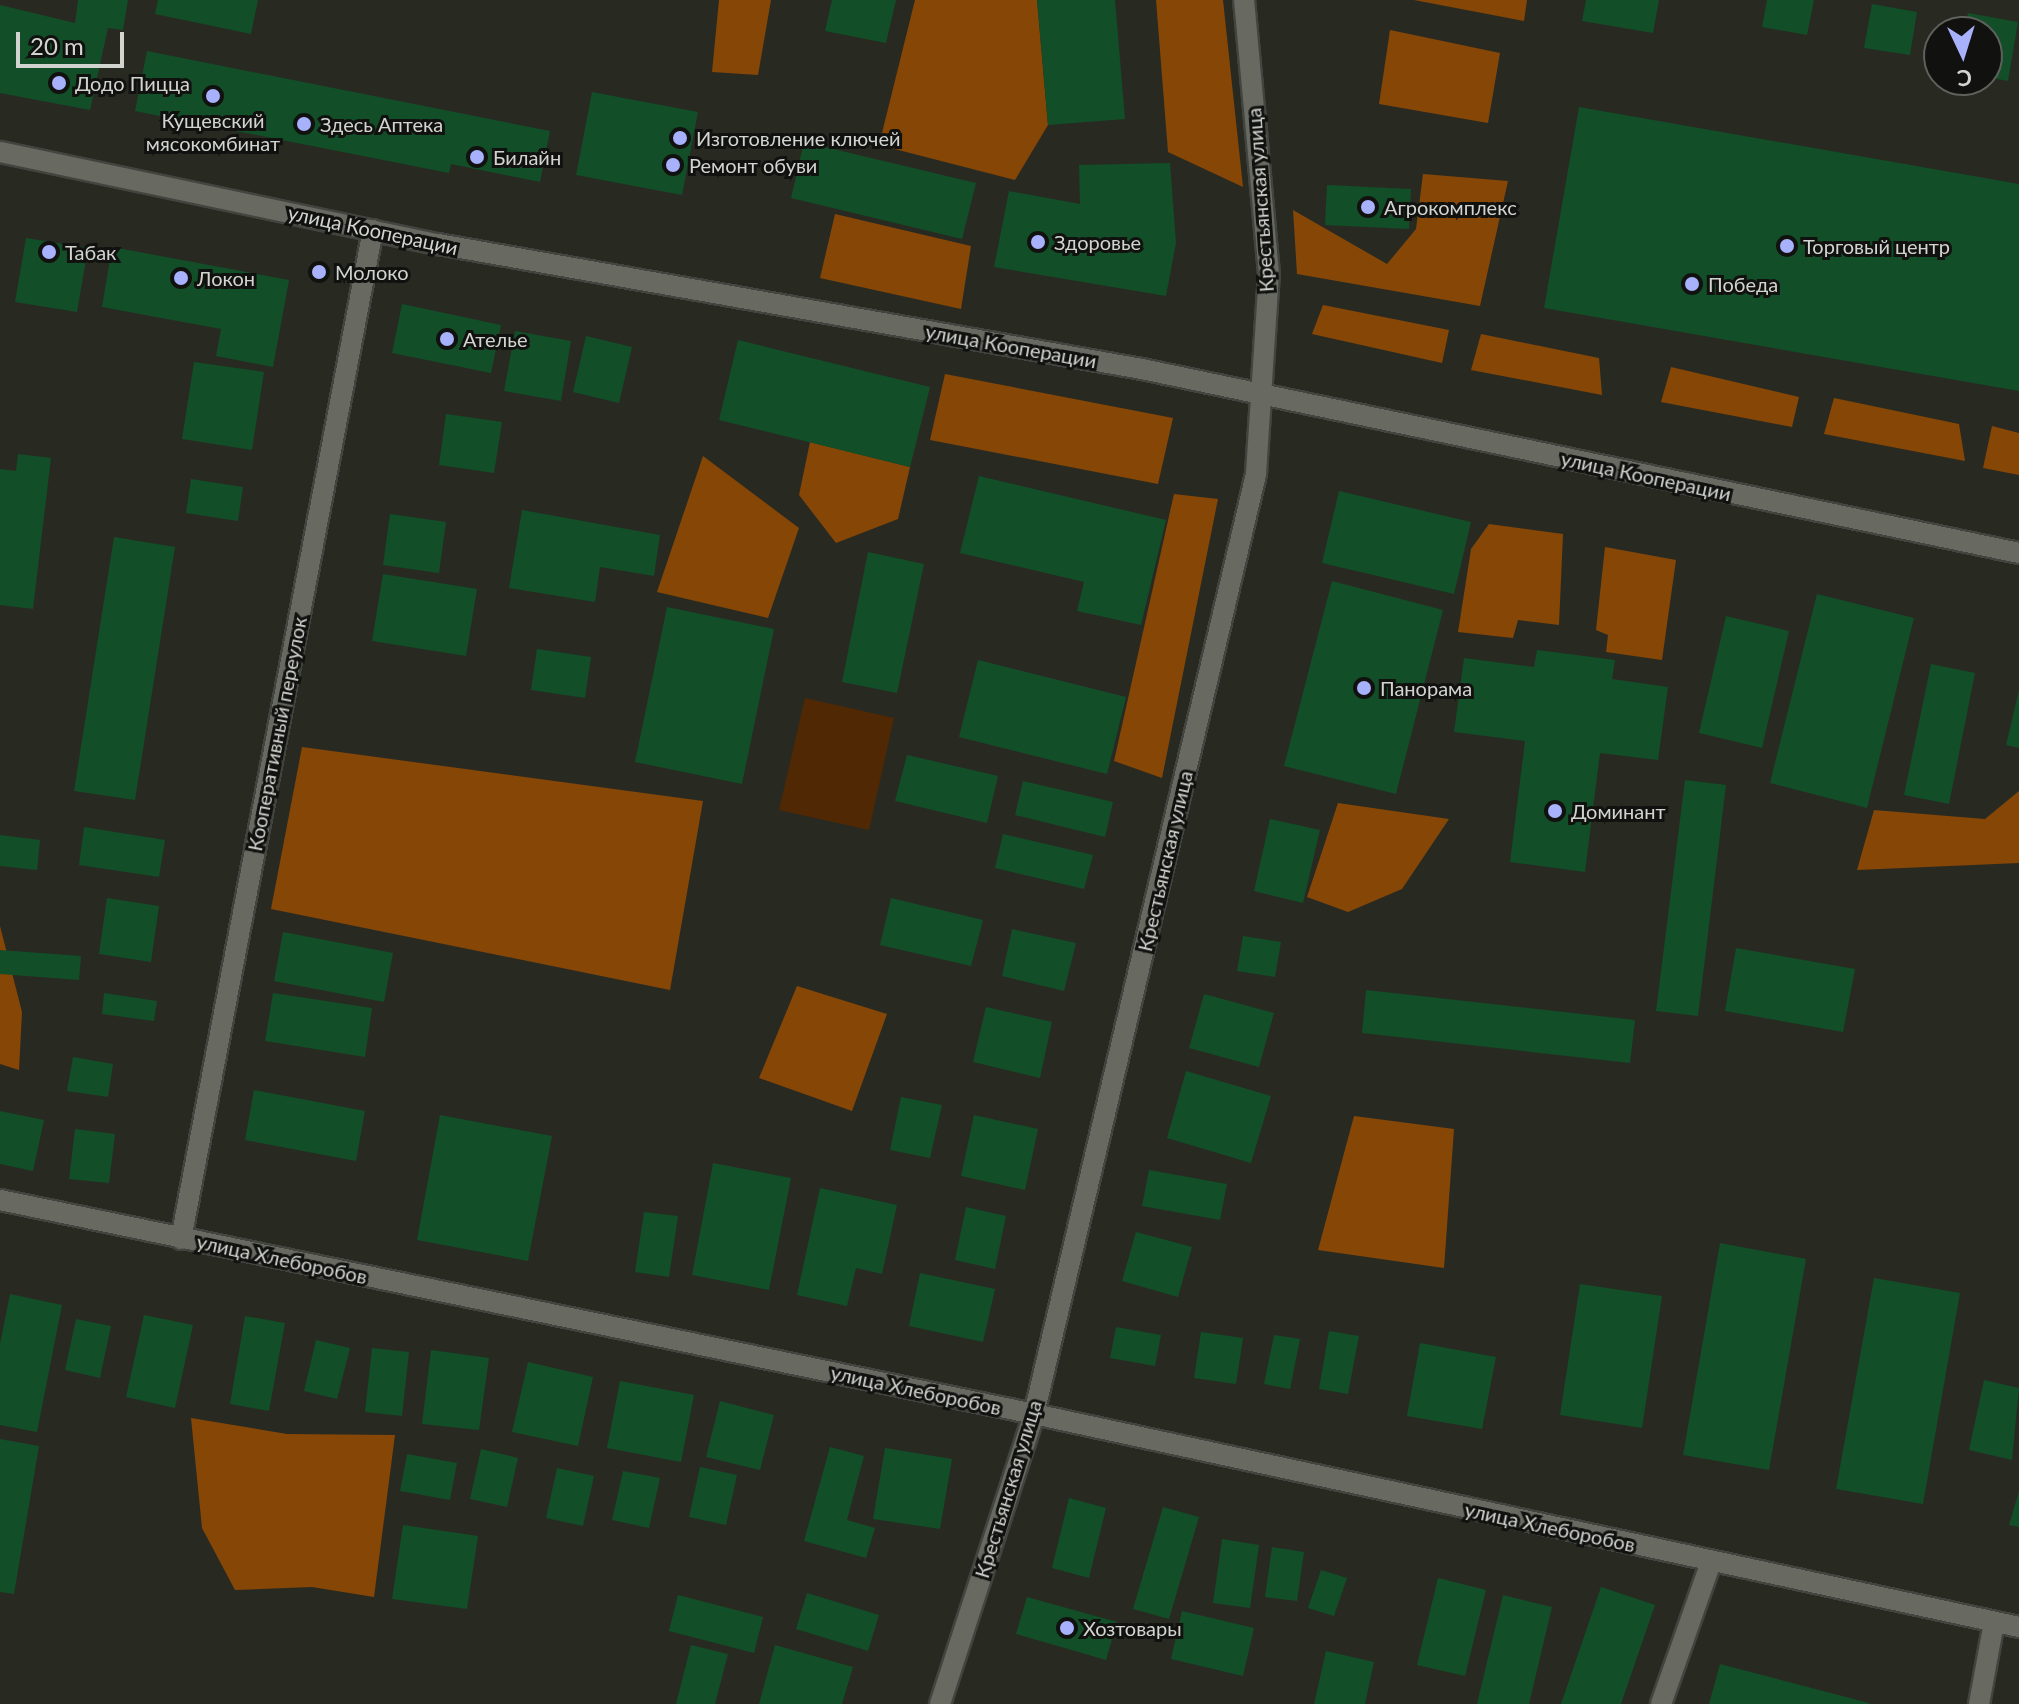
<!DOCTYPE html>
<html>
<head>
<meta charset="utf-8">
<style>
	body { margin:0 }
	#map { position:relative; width:2019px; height:1704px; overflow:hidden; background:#282a22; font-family:Lato,sans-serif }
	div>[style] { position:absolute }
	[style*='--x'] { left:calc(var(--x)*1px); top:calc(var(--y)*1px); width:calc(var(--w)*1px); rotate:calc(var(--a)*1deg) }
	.green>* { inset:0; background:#502803 }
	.forest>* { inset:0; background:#864606 }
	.building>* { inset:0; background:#124e28 }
	.roads { filter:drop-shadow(2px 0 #42443f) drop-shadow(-2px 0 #42443f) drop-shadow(0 2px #42443f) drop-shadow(0 -2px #42443f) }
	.minor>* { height:20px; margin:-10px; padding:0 10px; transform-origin:10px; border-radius:10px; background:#686a61 }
	.dots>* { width:22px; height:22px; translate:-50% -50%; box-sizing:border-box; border:4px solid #11120f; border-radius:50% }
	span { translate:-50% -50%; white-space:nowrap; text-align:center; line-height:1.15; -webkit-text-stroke:6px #11120f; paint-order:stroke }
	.poi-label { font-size:20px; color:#d2d4cf }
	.left { translate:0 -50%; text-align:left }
	.street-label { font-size:20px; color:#d2d4cf }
	.north { position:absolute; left:1923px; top:16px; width:80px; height:80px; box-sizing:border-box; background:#11120f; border:2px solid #5e605c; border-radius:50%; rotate:176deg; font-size:22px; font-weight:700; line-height:32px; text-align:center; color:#d2d4cf }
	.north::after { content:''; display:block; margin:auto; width:28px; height:36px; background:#a7b1fc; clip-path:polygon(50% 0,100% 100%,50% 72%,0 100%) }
	.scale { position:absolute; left:16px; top:32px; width:108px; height:36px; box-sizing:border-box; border:4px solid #d2d4cf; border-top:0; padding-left:10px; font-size:24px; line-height:28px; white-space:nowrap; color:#d2d4cf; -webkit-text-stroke:6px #11120f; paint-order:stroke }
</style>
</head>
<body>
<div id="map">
	<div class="green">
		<i style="clip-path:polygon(805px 698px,894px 718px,869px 830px,779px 810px)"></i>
	</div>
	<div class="forest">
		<i style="clip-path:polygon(719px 0,771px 0,758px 75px,712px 72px)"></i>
		<i style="clip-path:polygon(915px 0,1037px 0,1048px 125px,1015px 180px,879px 145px)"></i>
		<i style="clip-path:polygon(1156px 0,1223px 0,1243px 187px,1168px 152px)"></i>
		<i style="clip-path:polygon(1414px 0,1527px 0,1524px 21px)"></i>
		<i style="clip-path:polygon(1390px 30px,1500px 53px,1488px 123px,1379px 104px)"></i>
		<i style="clip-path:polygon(1423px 174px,1508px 181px,1480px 306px,1297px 274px,1293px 210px,1387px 264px,1416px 229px)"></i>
		<i style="clip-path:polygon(835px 214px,971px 246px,961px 309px,820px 278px)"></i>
		<i style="clip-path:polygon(1323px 305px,1449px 330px,1442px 363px,1312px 334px)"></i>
		<i style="clip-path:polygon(1481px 334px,1599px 358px,1602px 395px,1471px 370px)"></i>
		<i style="clip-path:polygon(1671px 367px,1799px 397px,1792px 427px,1661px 402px)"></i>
		<i style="clip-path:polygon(945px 374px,1173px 418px,1158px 484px,930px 440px)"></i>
		<i style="clip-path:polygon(1834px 398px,1959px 424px,1965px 461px,1824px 434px)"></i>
		<i style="clip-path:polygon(1992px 426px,2019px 433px,2019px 475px,1983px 468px)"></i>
		<i style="clip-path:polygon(810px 442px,910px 467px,898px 519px,836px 543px,799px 495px)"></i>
		<i style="clip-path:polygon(703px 456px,799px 528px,768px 618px,657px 592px)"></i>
		<i style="clip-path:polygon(1174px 494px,1218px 499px,1162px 778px,1114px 761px)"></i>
		<i style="clip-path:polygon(1489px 524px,1563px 534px,1559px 625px,1518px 620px,1513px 638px,1458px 632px,1471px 549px)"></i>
		<i style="clip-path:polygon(1605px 547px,1676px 560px,1662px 660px,1606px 652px,1608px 635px,1596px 630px)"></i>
		<i style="clip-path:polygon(302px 747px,703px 801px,670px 990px,271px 909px)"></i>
		<i style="clip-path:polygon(2019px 791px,2019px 863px,1857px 870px,1874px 810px,1985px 819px)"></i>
		<i style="clip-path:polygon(1338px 803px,1449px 819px,1402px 889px,1348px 912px,1307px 897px)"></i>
		<i style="clip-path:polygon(0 926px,22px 1012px,19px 1070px,0 1064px)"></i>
		<i style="clip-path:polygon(797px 986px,887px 1014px,852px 1111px,759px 1078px)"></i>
		<i style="clip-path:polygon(1354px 1116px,1454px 1129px,1444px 1268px,1318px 1250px)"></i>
		<i style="clip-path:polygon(191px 1418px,287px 1434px,395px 1435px,374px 1597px,312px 1587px,235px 1590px,202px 1528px)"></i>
	</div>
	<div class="building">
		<i style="clip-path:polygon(78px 0,128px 0,123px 30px,108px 28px,90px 110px,0 93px,0 5px,75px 23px)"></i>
		<i style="clip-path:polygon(158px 0,258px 0,251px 34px,155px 14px)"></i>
		<i style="clip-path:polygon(832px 0,896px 0,886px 43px,825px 31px)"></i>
		<i style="clip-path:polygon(1037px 0,1115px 0,1125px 119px,1048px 125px)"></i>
		<i style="clip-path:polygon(1586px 0,1659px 0,1653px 33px,1582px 21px)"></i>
		<i style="clip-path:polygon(1767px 0,1814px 0,1807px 35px,1762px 27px)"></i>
		<i style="clip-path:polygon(1872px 4px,1917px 12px,1910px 55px,1864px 48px)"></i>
		<i style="clip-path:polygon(1968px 13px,2018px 22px,2008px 81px,1987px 77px,1987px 32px,1964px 32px)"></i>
		<i style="clip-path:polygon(147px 51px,550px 131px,540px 182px,451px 164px,449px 173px,135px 111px)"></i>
		<i style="clip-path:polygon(592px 92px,698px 112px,682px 195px,576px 175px)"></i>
		<i style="clip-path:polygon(1579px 107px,2019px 184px,2019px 391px,1544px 308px)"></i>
		<i style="clip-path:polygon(804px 142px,976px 183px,962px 239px,791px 198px)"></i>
		<i style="clip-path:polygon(1170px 163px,1176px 243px,1166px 296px,994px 267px,1009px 191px,1080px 204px,1079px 165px)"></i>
		<i style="clip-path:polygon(1327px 185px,1411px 189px,1409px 229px,1325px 225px)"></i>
		<i style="clip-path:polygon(26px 238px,88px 248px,77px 312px,15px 302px)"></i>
		<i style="clip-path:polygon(112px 247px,289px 280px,273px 367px,216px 356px,221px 329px,102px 307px)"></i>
		<i style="clip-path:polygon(402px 304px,501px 325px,491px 373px,392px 353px)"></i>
		<i style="clip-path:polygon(515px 331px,571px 341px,561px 401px,504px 391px)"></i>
		<i style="clip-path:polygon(586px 336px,632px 347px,619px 403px,573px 392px)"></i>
		<i style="clip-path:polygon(738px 340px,930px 387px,910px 467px,719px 420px)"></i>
		<i style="clip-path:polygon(194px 362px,264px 372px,252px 450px,182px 439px)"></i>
		<i style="clip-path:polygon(446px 414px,502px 422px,494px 473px,439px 465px)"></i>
		<i style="clip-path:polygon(18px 454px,51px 458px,33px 609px,0 605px,0 469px,16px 471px)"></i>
		<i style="clip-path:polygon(979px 476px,1166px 520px,1141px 625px,1077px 611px,1084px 582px,960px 553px)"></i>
		<i style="clip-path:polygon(191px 479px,243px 487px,238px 521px,186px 513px)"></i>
		<i style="clip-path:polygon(1339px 491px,1471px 522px,1454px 594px,1322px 563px)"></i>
		<i style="clip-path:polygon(522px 510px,660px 535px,654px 576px,600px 567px,595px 602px,509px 588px)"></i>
		<i style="clip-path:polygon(390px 514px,446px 522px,439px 573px,383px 565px)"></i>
		<i style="clip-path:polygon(114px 537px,175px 547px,135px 800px,74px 791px)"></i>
		<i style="clip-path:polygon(868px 552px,924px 564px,897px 693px,842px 682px)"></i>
		<i style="clip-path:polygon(383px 574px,477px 589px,466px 656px,372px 641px)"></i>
		<i style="clip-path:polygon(1332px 581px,1443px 610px,1396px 794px,1284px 766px)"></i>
		<i style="clip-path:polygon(1817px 594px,1914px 618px,1867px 808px,1770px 783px)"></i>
		<i style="clip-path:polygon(667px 607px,774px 629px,742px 784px,635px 762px)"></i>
		<i style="clip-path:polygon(1726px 616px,1789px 631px,1762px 748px,1699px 733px)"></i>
		<i style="clip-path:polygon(537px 649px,591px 657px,585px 698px,531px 690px)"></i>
		<i style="clip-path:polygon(1537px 650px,1615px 660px,1612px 679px,1668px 687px,1658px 760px,1600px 753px,1585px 872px,1510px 862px,1525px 741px,1454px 732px,1464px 658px,1534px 667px)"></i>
		<i style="clip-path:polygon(978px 660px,1126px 697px,1107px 774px,959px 737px)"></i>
		<i style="clip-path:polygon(1931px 664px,1975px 673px,1949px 804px,1904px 795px)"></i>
		<i style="clip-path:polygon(2019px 690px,2019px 748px,2006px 745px)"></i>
		<i style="clip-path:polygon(907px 755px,998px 776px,987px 823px,895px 801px)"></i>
		<i style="clip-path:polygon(1685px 780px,1726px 785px,1698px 1016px,1656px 1011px)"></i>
		<i style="clip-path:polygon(1023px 781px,1113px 802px,1105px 837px,1015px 815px)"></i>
		<i style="clip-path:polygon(1270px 819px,1320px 830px,1303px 903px,1254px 891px)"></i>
		<i style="clip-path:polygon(84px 827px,165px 840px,159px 877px,79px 865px)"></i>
		<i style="clip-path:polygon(1003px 834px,1093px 855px,1084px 889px,995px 868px)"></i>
		<i style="clip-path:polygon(0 835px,40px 840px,37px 870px,0 866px)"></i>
		<i style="clip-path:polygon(107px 898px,159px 906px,151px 962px,99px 954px)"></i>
		<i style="clip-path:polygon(891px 898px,983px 920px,971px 966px,880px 945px)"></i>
		<i style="clip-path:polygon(1012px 929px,1076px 943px,1064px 991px,1002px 976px)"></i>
		<i style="clip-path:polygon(283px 932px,393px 953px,384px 1002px,274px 981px)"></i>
		<i style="clip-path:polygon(1243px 936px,1281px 942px,1275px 977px,1237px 971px)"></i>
		<i style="clip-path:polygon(1736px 948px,1855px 969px,1843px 1032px,1725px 1011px)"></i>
		<i style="clip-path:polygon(0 950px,81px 956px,79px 980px,0 974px)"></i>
		<i style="clip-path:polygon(1366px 990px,1635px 1020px,1630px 1063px,1362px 1033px)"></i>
		<i style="clip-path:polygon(104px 993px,157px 1001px,154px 1021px,102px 1014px)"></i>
		<i style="clip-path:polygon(273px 993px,372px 1008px,365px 1057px,265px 1041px)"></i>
		<i style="clip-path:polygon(1204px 994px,1274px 1013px,1259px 1067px,1189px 1048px)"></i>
		<i style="clip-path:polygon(986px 1007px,1052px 1022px,1040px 1078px,973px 1062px)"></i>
		<i style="clip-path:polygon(73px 1057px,113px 1064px,108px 1097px,67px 1091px)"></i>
		<i style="clip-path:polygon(1186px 1071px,1271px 1096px,1251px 1163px,1167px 1138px)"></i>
		<i style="clip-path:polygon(254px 1090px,365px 1111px,356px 1161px,245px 1140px)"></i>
		<i style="clip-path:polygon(901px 1097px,942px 1105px,930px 1158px,890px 1150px)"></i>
		<i style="clip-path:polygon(0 1111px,44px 1120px,33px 1171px,0 1164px)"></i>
		<i style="clip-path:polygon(440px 1115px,552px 1136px,528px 1261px,417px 1240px)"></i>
		<i style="clip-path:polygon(974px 1115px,1038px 1129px,1025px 1190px,961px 1176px)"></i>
		<i style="clip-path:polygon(75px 1129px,115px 1134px,109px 1183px,69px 1179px)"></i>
		<i style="clip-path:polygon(713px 1163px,791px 1178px,769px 1290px,692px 1275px)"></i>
		<i style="clip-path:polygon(1149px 1170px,1227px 1184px,1220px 1220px,1142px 1206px)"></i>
		<i style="clip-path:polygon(820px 1188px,897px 1205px,882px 1274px,856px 1268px,847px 1306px,797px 1295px)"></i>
		<i style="clip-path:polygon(966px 1207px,1006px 1216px,995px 1269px,955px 1260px)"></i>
		<i style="clip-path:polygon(644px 1212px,678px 1216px,669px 1277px,635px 1272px)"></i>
		<i style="clip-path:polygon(1136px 1232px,1192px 1247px,1178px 1297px,1122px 1281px)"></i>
		<i style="clip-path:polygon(1720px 1243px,1806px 1259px,1769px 1470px,1683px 1455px)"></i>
		<i style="clip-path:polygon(920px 1273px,995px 1289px,983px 1342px,909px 1326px)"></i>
		<i style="clip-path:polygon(1874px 1278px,1960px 1293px,1923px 1504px,1836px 1489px)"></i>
		<i style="clip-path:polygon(1580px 1284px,1662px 1296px,1642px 1428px,1560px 1415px)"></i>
		<i style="clip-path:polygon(10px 1294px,62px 1305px,37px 1432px,0 1425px,0 1344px)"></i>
		<i style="clip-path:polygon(144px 1315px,193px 1325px,175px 1408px,126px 1397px)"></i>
		<i style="clip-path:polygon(245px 1316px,285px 1323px,269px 1411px,230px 1404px)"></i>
		<i style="clip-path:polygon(76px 1319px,111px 1326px,100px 1378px,65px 1370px)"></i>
		<i style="clip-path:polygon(1116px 1327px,1161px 1335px,1155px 1366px,1110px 1358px)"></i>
		<i style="clip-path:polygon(1329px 1331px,1359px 1336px,1348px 1394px,1319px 1389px)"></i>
		<i style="clip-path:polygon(1201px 1332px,1243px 1338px,1236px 1384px,1194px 1378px)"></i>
		<i style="clip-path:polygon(1274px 1335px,1300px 1339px,1290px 1389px,1264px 1384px)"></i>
		<i style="clip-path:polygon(316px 1340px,350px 1348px,337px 1399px,304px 1391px)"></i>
		<i style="clip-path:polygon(1420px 1343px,1496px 1357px,1482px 1429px,1407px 1416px)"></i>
		<i style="clip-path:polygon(372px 1348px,409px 1352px,402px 1416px,365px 1412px)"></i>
		<i style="clip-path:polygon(431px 1350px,489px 1358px,479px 1430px,422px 1424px)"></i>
		<i style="clip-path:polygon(528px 1362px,593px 1377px,578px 1446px,512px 1432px)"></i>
		<i style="clip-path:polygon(1984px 1380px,2019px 1388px,2012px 1460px,1969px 1450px)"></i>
		<i style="clip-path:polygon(620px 1381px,694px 1395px,681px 1462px,607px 1448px)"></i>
		<i style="clip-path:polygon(720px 1401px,774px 1415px,760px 1470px,706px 1457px)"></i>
		<i style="clip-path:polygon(0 1439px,39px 1446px,14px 1594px,0 1592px)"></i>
		<i style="clip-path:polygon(830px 1447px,864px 1456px,847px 1520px,875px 1528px,866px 1558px,804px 1541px)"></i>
		<i style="clip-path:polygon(885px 1448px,952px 1459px,940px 1529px,873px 1519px)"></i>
		<i style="clip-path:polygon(481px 1449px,518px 1458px,507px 1507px,470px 1499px)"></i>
		<i style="clip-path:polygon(407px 1454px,457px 1463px,450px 1500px,400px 1491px)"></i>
		<i style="clip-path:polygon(700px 1467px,737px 1475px,726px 1525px,689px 1517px)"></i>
		<i style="clip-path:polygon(557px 1468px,594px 1476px,583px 1526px,546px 1518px)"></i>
		<i style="clip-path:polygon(623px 1471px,660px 1478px,649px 1528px,612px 1520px)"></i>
		<i style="clip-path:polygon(2019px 1491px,2019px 1527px,2009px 1525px)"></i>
		<i style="clip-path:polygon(1069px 1498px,1106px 1508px,1089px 1578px,1052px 1568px)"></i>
		<i style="clip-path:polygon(1163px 1507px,1199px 1517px,1169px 1619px,1133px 1609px)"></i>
		<i style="clip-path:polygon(403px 1525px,478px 1536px,467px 1609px,392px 1599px)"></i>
		<i style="clip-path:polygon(1222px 1539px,1259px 1545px,1250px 1608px,1213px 1603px)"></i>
		<i style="clip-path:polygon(1272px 1547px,1304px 1552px,1297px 1601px,1265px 1597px)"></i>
		<i style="clip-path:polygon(1321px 1570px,1347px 1578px,1334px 1616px,1308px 1608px)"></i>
		<i style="clip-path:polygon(1438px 1578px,1486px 1590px,1465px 1676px,1417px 1665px)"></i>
		<i style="clip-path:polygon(1601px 1587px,1655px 1605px,1621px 1704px,1561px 1704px)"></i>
		<i style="clip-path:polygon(807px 1593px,879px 1615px,868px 1651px,796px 1629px)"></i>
		<i style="clip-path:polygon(678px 1595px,763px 1617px,754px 1653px,669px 1631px)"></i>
		<i style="clip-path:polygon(1503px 1595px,1552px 1607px,1529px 1704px,1477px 1704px)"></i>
		<i style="clip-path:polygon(1027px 1597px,1117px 1622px,1106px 1660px,1016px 1634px)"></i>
		<i style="clip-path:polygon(1182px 1611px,1254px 1628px,1243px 1676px,1171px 1659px)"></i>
		<i style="clip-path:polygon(691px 1645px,728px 1654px,715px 1704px,676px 1704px)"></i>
		<i style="clip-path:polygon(775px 1645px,853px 1667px,842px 1704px,759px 1704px)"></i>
		<i style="clip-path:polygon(1326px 1651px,1374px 1662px,1365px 1704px,1314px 1704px)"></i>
		<i style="clip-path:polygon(1720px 1664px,1869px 1703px,1869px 1704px,1709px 1704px)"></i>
	</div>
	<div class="roads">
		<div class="minor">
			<i style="--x:0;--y:152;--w:448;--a:11.9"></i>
			<i style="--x:438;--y:244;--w:715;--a:10.07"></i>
			<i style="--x:1142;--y:369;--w:896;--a:11.85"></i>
			<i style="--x:0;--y:1200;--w:1056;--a:11.69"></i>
			<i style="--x:1034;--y:1414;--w:1008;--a:12.2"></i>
			<i style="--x:181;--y:1239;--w:1027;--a:-79.23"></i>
			<i style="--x:940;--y:1704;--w:305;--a:-72"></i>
			<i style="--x:1034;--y:1414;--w:966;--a:-76.71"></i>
			<i style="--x:1256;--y:474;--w:200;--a:-86.3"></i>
			<i style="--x:1269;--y:274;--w:275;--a:-95.2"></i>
			<i style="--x:1661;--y:1704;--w:151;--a:-70.6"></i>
			<i style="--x:1979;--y:1704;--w:83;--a:-79.6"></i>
		</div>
	</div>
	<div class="dots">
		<i style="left:59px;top:83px;background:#a7b1fc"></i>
		<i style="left:213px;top:96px;background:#a7b1fc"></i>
		<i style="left:304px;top:124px;background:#a7b1fc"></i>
		<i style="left:680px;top:138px;background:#a7b1fc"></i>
		<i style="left:477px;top:157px;background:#a7b1fc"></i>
		<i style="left:673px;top:165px;background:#a7b1fc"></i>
		<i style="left:1368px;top:207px;background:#a7b1fc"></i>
		<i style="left:1038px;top:242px;background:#a7b1fc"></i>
		<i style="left:1787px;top:246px;background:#a7b1fc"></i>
		<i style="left:49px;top:252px;background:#a7b1fc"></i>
		<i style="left:319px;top:272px;background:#a7b1fc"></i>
		<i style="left:181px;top:278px;background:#a7b1fc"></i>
		<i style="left:1692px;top:284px;background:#a7b1fc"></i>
		<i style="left:447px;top:339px;background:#a7b1fc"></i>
		<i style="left:1364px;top:688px;background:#a7b1fc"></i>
		<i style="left:1555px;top:811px;background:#a7b1fc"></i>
		<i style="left:1067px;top:1628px;background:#a7b1fc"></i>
	</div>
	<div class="poi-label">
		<span class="left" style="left:75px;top:83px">Додо Пицца</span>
		<span style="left:213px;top:132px">Кущевский<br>мясокомбинат</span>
		<span class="left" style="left:320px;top:124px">Здесь Аптека</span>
		<span class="left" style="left:696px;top:138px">Изготовление ключей</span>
		<span class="left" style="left:493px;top:157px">Билайн</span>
		<span class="left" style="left:689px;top:165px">Ремонт обуви</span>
		<span class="left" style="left:1384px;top:207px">Агрокомплекс</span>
		<span class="left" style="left:1054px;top:242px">Здоровье</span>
		<span class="left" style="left:1803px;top:246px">Торговый центр</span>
		<span class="left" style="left:65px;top:252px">Табак</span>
		<span class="left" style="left:335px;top:272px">Молоко</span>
		<span class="left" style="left:197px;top:278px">Локон</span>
		<span class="left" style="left:1708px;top:284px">Победа</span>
		<span class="left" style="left:463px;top:339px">Ателье</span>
		<span class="left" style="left:1380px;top:688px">Панорама</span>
		<span class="left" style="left:1571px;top:811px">Доминант</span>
		<span class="left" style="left:1083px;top:1628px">Хозтовары</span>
	</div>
	<div class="street-label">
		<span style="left:1260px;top:200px;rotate:-94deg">Крестьянская улица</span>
		<span style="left:373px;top:230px;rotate:12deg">улица Кооперации</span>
		<span style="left:1011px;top:346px;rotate:10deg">улица Кооперации</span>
		<span style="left:1646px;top:476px;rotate:12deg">улица Кооперации</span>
		<span style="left:277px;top:734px;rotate:-79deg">Кооперативный переулок</span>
		<span style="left:1165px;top:861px;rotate:-77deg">Крестьянская улица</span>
		<span style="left:282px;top:1259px;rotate:12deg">улица Хлеборобов</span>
		<span style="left:916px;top:1390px;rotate:12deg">улица Хлеборобов</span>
		<span style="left:1008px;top:1489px;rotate:-73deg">Крестьянская улица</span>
		<span style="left:1550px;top:1527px;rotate:12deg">улица Хлеборобов</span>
	</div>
	<div class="north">С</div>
	<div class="scale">20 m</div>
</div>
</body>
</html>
